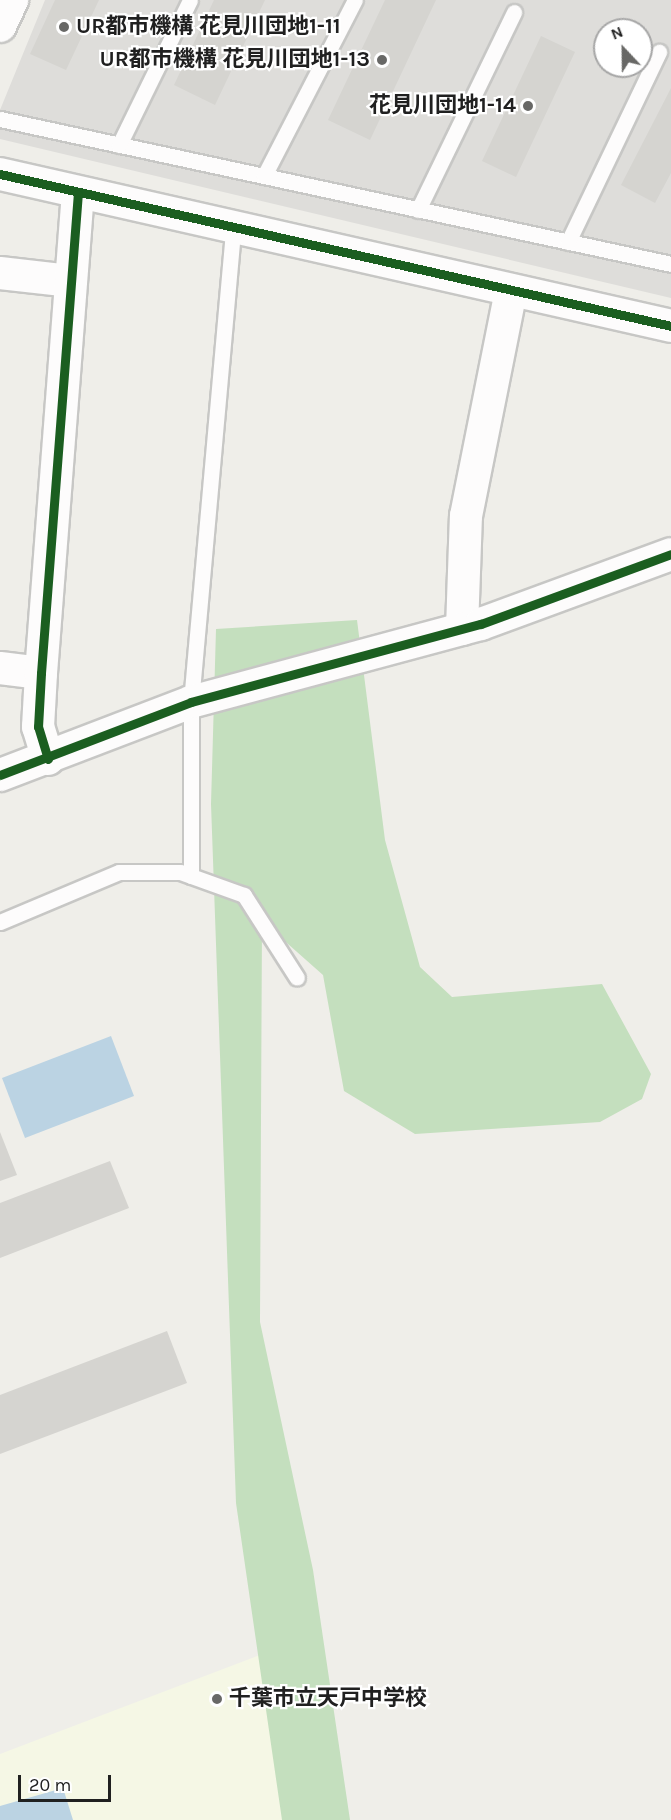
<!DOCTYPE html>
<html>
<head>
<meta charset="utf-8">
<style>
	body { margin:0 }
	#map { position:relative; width:671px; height:1820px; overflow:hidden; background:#efeee9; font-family:Karla,"Noto Sans JP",sans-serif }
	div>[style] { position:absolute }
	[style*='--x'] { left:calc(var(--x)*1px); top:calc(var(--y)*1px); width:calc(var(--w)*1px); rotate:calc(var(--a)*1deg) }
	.residential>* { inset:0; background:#deddda }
	.education>* { inset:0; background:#f5f7e5 }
	.forest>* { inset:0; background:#c4dfbe }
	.water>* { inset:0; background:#bbd3e3 }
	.building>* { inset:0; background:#d5d4d0 }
	.roads { filter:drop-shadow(2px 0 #c7c7c5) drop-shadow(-2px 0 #c7c7c5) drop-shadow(0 2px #c7c7c5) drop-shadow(0 -2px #c7c7c5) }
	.service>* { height:15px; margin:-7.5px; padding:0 7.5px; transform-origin:7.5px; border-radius:7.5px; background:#fdfcfc }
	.minor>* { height:32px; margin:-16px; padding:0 16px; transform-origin:16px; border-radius:16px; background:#fdfcfc }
	.cycleway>* { height:9px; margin:-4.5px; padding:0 4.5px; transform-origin:4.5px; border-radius:4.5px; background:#1b5e20 }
	.dots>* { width:16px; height:16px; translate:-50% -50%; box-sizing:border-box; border:3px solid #fff; border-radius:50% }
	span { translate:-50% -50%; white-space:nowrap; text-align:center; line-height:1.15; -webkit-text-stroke:4.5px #fff; paint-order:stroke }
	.poi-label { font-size:22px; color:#202020; font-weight:700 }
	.left { translate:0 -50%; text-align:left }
	.right { translate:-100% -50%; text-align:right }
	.north { position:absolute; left:593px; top:18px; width:60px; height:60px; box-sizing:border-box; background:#fff; border:2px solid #a6a6a6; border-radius:50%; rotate:338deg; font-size:16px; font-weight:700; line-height:24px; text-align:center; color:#202020 }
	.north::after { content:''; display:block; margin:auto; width:21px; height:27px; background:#686866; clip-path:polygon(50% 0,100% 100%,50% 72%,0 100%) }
	.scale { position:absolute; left:18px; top:1775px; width:93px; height:27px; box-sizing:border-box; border:3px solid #202020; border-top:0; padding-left:8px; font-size:18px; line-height:21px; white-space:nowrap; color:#202020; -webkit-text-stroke:4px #fff; paint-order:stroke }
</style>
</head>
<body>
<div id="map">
	<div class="residential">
		<i style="clip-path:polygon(evenodd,45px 0,671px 0,671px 298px,0 139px,0 110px,45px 0,605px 30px,641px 30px,641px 66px,605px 66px,605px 30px)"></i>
	</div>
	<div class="education">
		<i style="clip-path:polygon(286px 1645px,303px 1820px,0 1820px,0 1754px)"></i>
	</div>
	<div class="forest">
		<i style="clip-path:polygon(357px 620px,385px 840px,420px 967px,452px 997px,602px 984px,651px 1074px,642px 1099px,600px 1122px,415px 1134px,344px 1091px,323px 975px,262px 921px,260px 1322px,313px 1570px,350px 1820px,282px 1820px,236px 1503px,211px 804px,216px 629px)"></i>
	</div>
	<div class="water">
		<i style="clip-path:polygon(111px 1036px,134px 1096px,25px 1138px,2px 1078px)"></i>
		<i style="clip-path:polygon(63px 1788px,73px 1820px,0 1820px,0 1806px)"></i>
	</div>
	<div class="building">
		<i style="clip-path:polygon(55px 0,99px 0,66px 70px,30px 54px)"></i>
		<i style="clip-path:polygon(214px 0,265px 0,215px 105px,174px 85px)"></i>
		<i style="clip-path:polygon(385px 0,436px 0,370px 140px,328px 120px)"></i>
		<i style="clip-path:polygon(541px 36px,575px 52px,516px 177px,482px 161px)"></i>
		<i style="clip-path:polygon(671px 88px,671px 173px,655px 203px,621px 185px)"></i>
		<i style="clip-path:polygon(0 1132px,17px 1175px,0 1181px)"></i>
		<i style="clip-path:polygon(110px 1161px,129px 1208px,0 1258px,0 1203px)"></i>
		<i style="clip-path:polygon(167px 1331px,187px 1383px,0 1454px,0 1395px)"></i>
	</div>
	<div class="roads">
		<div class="service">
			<i style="--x:0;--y:119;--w:686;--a:12.19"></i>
			<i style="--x:119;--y:145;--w:161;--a:-63.9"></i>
			<i style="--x:264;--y:176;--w:198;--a:-62.7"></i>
			<i style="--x:418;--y:210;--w:220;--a:-64.1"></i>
			<i style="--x:568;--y:242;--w:211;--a:-64.4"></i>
			<i style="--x:191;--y:876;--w:174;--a:-90"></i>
			<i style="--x:191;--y:702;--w:477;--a:-84.9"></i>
			<i style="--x:0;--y:922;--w:129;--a:-22.8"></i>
			<i style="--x:119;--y:872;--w:61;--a:0"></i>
			<i style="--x:180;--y:872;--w:68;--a:19.8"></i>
			<i style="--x:244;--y:895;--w:98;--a:57.4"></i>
		</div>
		<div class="minor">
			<i style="--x:0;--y:26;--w:29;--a:-65"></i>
			<i style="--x:0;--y:174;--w:688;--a:12.76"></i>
			<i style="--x:0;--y:273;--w:70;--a:6.5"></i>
			<i style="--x:462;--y:629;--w:113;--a:-88"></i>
			<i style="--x:466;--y:516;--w:230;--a:-78.7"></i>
			<i style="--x:0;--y:668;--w:41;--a:7"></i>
			<i style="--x:48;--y:759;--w:34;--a:-107"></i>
			<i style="--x:38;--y:727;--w:54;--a:-86.8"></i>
			<i style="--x:41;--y:673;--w:480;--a:-85.6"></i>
			<i style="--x:0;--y:775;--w:204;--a:-20.9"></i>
			<i style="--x:191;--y:702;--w:300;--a:-15.1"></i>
			<i style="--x:481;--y:624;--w:202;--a:-20.2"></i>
		</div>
	</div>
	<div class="cycleway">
		<i style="--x:0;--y:174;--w:688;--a:12.76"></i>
		<i style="--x:48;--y:759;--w:34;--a:-107"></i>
		<i style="--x:38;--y:727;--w:54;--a:-86.8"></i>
		<i style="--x:41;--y:673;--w:480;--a:-85.6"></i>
		<i style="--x:0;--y:775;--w:204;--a:-20.9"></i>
		<i style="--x:191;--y:702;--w:300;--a:-15.1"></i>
		<i style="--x:481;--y:624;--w:202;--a:-20.2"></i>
	</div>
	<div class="dots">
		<i style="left:64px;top:27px;background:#686866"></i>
		<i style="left:382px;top:60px;background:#686866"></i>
		<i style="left:528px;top:106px;background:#686866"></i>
		<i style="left:217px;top:1699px;background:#686866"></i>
	</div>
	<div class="poi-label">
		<span class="left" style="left:76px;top:27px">UR都市機構 花見川団地1-11</span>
		<span class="right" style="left:370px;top:60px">UR都市機構 花見川団地1-13</span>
		<span class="right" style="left:516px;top:106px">花見川団地1-14</span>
		<span class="left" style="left:229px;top:1699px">千葉市立天戸中学校</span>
	</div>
	<div class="north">N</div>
	<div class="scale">20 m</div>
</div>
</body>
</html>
